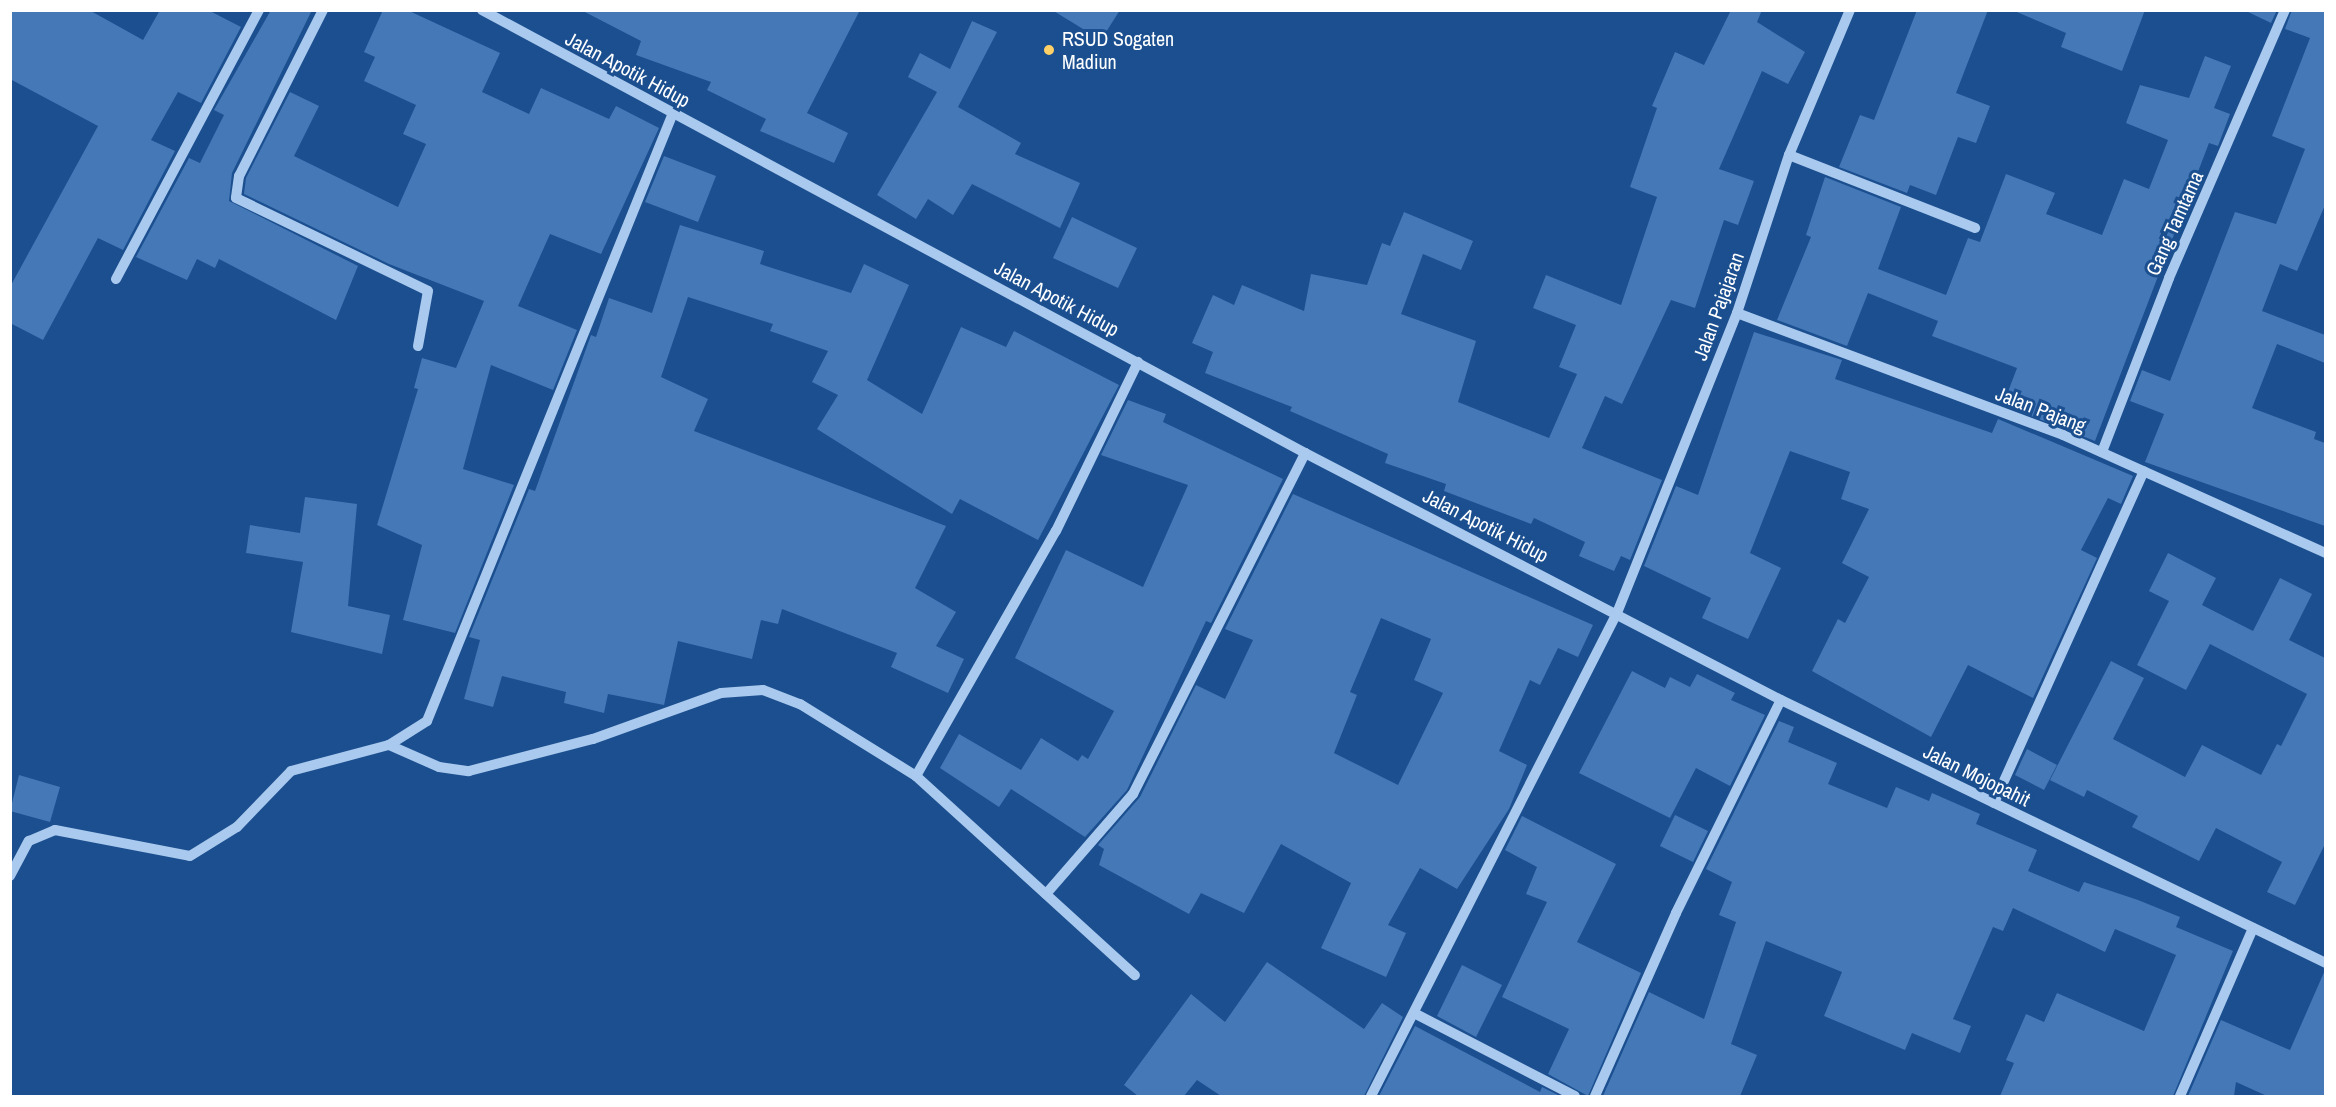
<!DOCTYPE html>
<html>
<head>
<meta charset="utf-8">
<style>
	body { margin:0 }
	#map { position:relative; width:2336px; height:1107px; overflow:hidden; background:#1b4f8f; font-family:"Archivo Narrow",sans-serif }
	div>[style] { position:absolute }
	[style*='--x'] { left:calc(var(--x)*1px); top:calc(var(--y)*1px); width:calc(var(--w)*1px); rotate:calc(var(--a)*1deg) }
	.building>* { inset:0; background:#4478b7 }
	.minor>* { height:10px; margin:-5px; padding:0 5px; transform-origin:5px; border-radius:5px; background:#a9c9ee }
	.dots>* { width:16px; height:16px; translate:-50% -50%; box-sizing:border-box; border:3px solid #1b4f8f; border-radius:50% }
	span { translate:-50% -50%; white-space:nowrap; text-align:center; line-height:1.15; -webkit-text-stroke:6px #1b4f8f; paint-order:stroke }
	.poi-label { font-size:20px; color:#fff }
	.left { translate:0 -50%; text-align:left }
	.street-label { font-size:20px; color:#fff }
	.frame { position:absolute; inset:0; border:12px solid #fff; pointer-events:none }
</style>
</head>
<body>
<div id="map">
	<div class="building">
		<i style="clip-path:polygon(10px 10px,89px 10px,143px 40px,160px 10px,208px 10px,241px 27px,201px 103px,178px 92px,151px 140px,175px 151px,123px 250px,98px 238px,43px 340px,10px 323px,10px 287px,98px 126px,10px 79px)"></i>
		<i style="clip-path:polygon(271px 10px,312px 10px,232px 173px,229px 201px,358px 266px,336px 320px,219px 259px,215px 268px,197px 259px,187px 280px,136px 257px,189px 158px,200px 163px,224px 115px,214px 110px)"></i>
		<i style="clip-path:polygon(383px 10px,407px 10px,500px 53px,482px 92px,529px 114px,541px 88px,609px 119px,616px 106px,659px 128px,601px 254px,550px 234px,518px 306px,577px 330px,553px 390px,491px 365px,463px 469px,514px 485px,455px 633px,403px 620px,422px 545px,377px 525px,418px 389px,414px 388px,422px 358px,456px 368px,484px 301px,389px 264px,244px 194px,246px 178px,290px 92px,319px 106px,294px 156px,398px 207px,426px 144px,403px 134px,416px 105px,364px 81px,375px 57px,364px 52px)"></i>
		<i style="clip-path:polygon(581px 10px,860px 10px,807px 113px,848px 133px,834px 163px,760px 131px,766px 119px,707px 90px,711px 82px,636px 55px,641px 41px)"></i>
		<i style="clip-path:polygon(1052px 10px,1120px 10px,1101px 40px)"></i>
		<i style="clip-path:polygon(1731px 10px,1762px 10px,1757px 22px,1805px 52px,1788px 84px,1762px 71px,1719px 169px,1754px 181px,1738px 225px,1724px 220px,1695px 308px,1671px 300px,1622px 404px,1605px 396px,1582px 448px,1662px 480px,1630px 560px,1621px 556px,1614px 571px,1579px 556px,1585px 542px,1534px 518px,1531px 524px,1444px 491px,1446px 484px,1385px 463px,1388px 454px,1290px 411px,1292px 407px,1205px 373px,1213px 352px,1192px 343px,1213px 295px,1234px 305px,1242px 285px,1304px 311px,1311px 274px,1367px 285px,1382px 243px,1390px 246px,1404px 212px,1473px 241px,1461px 270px,1423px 254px,1401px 314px,1476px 341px,1458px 402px,1549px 438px,1577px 374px,1559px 367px,1576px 325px,1533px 308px,1546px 275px,1621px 305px,1657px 197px,1630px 187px,1657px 108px,1652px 106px,1675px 52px,1704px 65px)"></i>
		<i style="clip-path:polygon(1917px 10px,1988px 10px,1956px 93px,1990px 106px,1976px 143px,1958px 137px,1936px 195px,1910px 185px,1907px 193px,1839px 167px,1860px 115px,1874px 120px)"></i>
		<i style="clip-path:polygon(2012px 10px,2145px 10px,2122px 71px,2061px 47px,2066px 33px)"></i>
		<i style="clip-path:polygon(2244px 10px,2277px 10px,2271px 23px)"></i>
		<i style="clip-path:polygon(2292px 10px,2325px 10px,2325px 205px,2297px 271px,2280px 264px,2262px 311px,2325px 335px,2325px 363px,2277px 344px,2252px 408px,2316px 432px,2314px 439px,2325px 443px,2325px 526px,2145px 462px,2164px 414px,2130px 401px,2142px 370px,2170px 381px,2235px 212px,2276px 224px,2305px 149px,2272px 136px,2310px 38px,2285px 29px)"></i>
		<i style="clip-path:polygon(972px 21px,997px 32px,958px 107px,1021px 143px,1015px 154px,1080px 183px,1060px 228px,972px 184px,953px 215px,928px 199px,916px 219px,877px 195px,937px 92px,908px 77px,920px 53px,950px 69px)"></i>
		<i style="clip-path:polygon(2205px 56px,2231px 66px,2214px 108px,2230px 114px,2218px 146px,2209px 143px,2095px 441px,2003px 405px,2017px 368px,1932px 336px,1938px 321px,1868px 293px,1847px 346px,1777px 320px,1811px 237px,1806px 235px,1825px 177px,1901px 207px,1878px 269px,1946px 295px,1968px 238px,1980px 242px,2006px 174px,2055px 193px,2046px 214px,2102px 235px,2124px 179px,2149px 189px,2168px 140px,2126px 123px,2140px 85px,2189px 98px)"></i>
		<i style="clip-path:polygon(664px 156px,716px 176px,698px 222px,645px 202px)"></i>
		<i style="clip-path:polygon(1072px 217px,1137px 248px,1118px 288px,1053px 258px)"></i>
		<i style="clip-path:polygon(680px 225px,764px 251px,760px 264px,851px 293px,864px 264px,909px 285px,867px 380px,922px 414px,961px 327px,1006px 347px,1014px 331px,1119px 385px,1038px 540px,960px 499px,952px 514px,817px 429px,838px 395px,812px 382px,828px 351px,770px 331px,773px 324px,688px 297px,661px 377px,708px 399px,694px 431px,946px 526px,915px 588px,956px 612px,936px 646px,964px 659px,948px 693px,891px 667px,897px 653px,782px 609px,778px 624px,761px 620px,752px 659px,678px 641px,664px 705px,608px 694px,604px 713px,564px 703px,566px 692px,502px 676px,493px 707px,464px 699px,480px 640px,469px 637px,529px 489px,535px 491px,591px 335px,596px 337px,609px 298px,652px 313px)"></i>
		<i style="clip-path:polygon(1754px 332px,1842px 360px,1835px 379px,1992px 433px,1998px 419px,2133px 476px,2121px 504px,2108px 498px,2081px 550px,2097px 558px,2033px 698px,1968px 665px,1931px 737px,1812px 671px,1838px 619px,1845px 623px,1869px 577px,1842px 563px,1869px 509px,1841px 499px,1850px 472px,1790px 451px,1750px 553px,1781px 568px,1748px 639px,1702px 618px,1711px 598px,1644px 566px,1676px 486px,1698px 495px)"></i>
		<i style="clip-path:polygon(1128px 400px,1166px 414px,1163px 422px,1283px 479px,1211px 623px,1206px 621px,1127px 790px,1085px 837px,1011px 789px,999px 807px,940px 768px,959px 734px,1021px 770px,1041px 738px,1078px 761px,1082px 755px,1088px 759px,1114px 711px,1015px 658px,1066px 550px,1143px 587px,1188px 485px,1101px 455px)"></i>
		<i style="clip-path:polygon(evenodd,1293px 494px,1593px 625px,1578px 657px,1558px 648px,1540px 685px,1530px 680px,1499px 751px,1527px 765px,1509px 809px,1457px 889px,1420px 868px,1388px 925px,1406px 933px,1386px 977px,1321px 948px,1351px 883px,1281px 844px,1244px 913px,1201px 893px,1189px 914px,1099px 865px,1104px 849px,1098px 845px,1140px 797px,1196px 685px,1225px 699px,1253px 640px,1225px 629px,1293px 494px,1381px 618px,1431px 639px,1414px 680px,1443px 693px,1398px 785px,1334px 753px,1357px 695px,1350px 692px,1381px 618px)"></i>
		<i style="clip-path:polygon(305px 497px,357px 504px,348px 606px,390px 615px,382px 654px,291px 632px,303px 562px,246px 553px,250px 525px,300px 533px)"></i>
		<i style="clip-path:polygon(2168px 553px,2216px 578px,2202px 605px,2253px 631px,2280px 578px,2312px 594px,2289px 640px,2325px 658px,2325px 844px,2295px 905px,2267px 892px,2282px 862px,2216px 828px,2199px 861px,2132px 827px,2138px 816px,2087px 790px,2084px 797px,2050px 780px,2111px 661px,2144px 678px,2113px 739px,2185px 777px,2202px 745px,2261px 775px,2277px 744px,2281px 746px,2307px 694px,2210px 644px,2186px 690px,2137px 665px,2169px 601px,2149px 591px)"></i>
		<i style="clip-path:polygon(1632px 671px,1665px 688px,1670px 677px,1690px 687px,1697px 674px,1735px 693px,1731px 700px,1765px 715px,1730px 786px,1696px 768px,1670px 818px,1579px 773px)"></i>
		<i style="clip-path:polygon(1779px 721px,1794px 727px,1788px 742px,1837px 763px,1828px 784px,1887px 808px,1896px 787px,1929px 801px,1932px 793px,1980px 814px,1976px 824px,2037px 850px,2028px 871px,2079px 892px,2084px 882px,2138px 900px,2180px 917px,2176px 927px,2233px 951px,2173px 1096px,2000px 1096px,2014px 1063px,2006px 1060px,2026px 1014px,2044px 1022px,2057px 993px,2144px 1031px,2176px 955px,2115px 929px,2105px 952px,2013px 908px,2003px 931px,1993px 927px,1953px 1019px,1971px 1026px,1960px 1053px,1912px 1033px,1905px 1050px,1824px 1016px,1842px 972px,1766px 941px,1731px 1044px,1757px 1055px,1740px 1096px,1603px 1096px,1649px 992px,1704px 1019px,1736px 922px,1719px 915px,1732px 882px,1706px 869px)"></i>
		<i style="clip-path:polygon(2027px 749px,2057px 765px,2044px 790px,2015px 775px)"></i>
		<i style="clip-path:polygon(19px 775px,60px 787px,50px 822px,10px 811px)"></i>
		<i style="clip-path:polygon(1675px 815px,1708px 831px,1693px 862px,1660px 846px)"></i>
		<i style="clip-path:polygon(1522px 816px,1616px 864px,1577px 942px,1641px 973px,1588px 1096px,1548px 1074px,1569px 1029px,1502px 997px,1547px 902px,1526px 894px,1537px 867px,1505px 850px)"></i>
		<i style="clip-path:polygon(1267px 962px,1364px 1029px,1382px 1003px,1403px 1017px,1364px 1096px,1221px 1096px,1197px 1080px,1184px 1096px,1138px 1096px,1124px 1085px,1191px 994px,1225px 1022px)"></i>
		<i style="clip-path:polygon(1462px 965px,1502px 985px,1476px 1037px,1437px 1016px)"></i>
		<i style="clip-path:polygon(2325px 970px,2325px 1096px,2267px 1096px,2236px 1082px,2234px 1096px,2188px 1096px,2221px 1020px,2290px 1050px)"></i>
		<i style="clip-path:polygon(1415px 1026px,1540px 1092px,1542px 1087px,1560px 1096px,1379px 1096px)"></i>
	</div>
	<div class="minor">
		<i style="--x:323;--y:10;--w:186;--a:116.8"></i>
		<i style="--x:239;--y:176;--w:22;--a:98"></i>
		<i style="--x:236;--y:198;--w:213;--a:25.8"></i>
		<i style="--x:428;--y:291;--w:56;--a:100.3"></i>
		<i style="--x:482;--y:10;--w:935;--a:28.29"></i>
		<i style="--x:1305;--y:453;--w:536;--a:27.43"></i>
		<i style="--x:1781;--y:700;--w:605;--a:25.76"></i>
		<i style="--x:1789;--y:155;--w:200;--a:21.4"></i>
		<i style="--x:116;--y:279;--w:305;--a:-62"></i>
		<i style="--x:1737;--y:313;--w:348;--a:20.5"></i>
		<i style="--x:2063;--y:435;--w:288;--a:24.2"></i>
		<i style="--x:2102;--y:452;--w:186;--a:-68.9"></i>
		<i style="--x:2169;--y:278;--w:292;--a:-66.6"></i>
		<i style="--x:389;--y:745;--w:55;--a:23.7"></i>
		<i style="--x:439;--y:767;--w:30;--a:8"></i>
		<i style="--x:469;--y:771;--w:128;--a:-14.5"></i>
		<i style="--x:593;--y:739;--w:136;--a:-19.8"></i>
		<i style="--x:721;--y:693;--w:42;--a:-4.1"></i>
		<i style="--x:763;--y:690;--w:40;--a:21"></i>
		<i style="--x:800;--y:704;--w:137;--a:31.8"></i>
		<i style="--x:916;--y:776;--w:296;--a:42.3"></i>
		<i style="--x:916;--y:776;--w:282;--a:-60.3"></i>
		<i style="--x:1056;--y:531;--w:188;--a:-64.1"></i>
		<i style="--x:1994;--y:803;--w:364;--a:-65.7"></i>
		<i style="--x:10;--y:876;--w:40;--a:-62"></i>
		<i style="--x:29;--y:841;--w:28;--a:-23"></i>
		<i style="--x:55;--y:830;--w:137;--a:10.9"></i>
		<i style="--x:190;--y:856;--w:55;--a:-31.7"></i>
		<i style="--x:237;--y:827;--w:78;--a:-46"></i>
		<i style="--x:291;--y:771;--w:101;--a:-14.9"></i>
		<i style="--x:389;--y:745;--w:45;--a:-32.3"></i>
		<i style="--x:427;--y:721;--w:656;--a:-67.97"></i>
		<i style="--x:1046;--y:894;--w:133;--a:-49"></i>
		<i style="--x:1133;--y:794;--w:382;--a:-63.2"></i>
		<i style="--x:1414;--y:1013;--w:181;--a:27.3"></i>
		<i style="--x:1371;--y:1096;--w:542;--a:-63.01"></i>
		<i style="--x:1617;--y:613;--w:323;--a:-68.2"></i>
		<i style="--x:1737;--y:313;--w:166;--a:-71.8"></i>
		<i style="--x:1789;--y:155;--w:157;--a:-67.2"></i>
		<i style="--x:1595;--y:1096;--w:200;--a:-66.1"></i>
		<i style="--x:1676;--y:913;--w:237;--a:-63.8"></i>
		<i style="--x:2180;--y:1096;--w:183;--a:-66.5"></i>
	</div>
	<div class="dots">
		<i style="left:1049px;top:50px;background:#ffd166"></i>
	</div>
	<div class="poi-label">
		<span class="left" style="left:1062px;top:50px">RSUD Sogaten<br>Madiun</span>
	</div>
	<div class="street-label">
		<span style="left:628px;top:69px;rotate:28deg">Jalan Apotik Hidup</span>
		<span style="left:2174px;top:223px;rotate:-66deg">Gang Tamtama</span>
		<span style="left:1057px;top:298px;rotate:28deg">Jalan Apotik Hidup</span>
		<span style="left:1718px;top:306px;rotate:-70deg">Jalan Pajajaran</span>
		<span style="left:2041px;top:409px;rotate:21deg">Jalan Pajang</span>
		<span style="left:1486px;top:525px;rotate:27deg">Jalan Apotik Hidup</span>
		<span style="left:1977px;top:775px;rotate:26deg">Jalan Mojopahit</span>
	</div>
	<div class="frame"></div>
</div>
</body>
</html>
